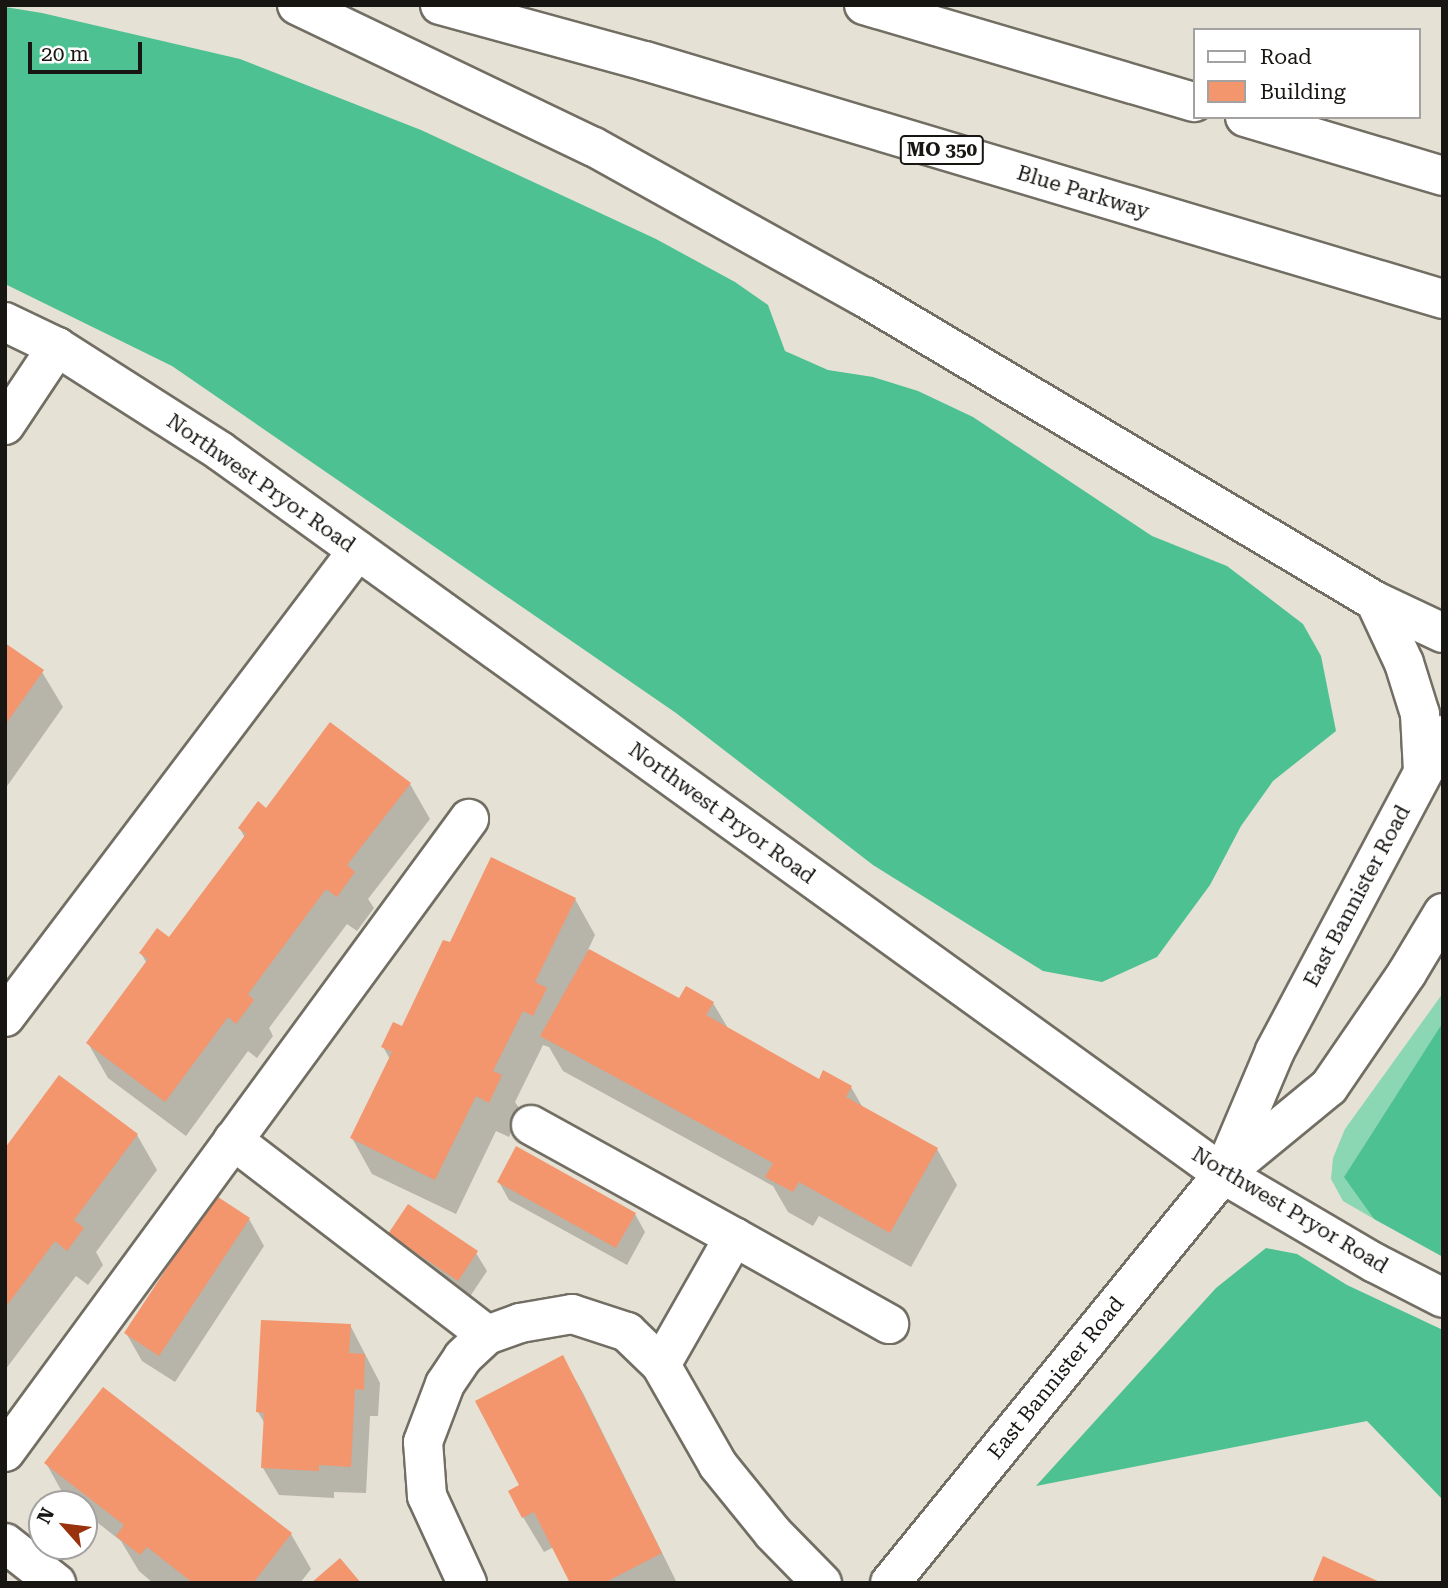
<!DOCTYPE html>
<html>
<head>
<meta charset="utf-8">
<style>
	body { margin:0 }
	#map { position:relative; width:1448px; height:1588px; overflow:hidden; background:#e5e1d5; font-family:"Roboto Serif",serif }
	div>[style] { position:absolute }
	[style*='--x'] { left:calc(var(--x)*1px); top:calc(var(--y)*1px); width:calc(var(--w)*1px); rotate:calc(var(--a)*1deg) }
	.green>* { inset:0; background:#8bd7b4 }
	.forest>* { inset:0; background:#4dc192 }
	.shadow>* { inset:0; background:#0003 }
	.building>* { inset:0; background:#f3956d }
	.roads { filter:drop-shadow(2px 0 #726e63) drop-shadow(-2px 0 #726e63) drop-shadow(0 2px #726e63) drop-shadow(0 -2px #726e63) }
	.minor>* { height:38px; margin:-19px; padding:0 19px; transform-origin:19px; border-radius:19px; background:#fff }
	.major>* { height:38px; margin:-19px; padding:0 19px; transform-origin:19px; border-radius:19px; background:#fff }
	.highway>* { height:38px; margin:-19px; padding:0 19px; transform-origin:19px; border-radius:19px; background:#fff }
	span { translate:-50% -50%; white-space:nowrap; text-align:center; line-height:1.15; -webkit-text-stroke:5px #fff; paint-order:stroke }
	.shield-label span { padding:2px 5px; background:#fff; border:2px solid; border-radius:5px; -webkit-text-stroke-width:0 }
	.shield-label { font-size:19px; color:#181612; font-weight:700 }
	.street-label { font-size:21px; color:#181612 }
	.frame { position:absolute; inset:0; border:7px solid #181612; pointer-events:none }
	.legend { position:absolute; left:1193px; top:28px; width:228px; height:91px; box-sizing:border-box; background:#fff; border:2px solid #a3a2a0; margin:0; padding:9px 12px; list-style:none; font-size:21px; color:#181612 }
	.legend li { display:flex; align-items:center; gap:14px; height:35px }
	.legend b { width:35px; border:2px solid #a3a2a0 }
	.north { position:absolute; left:28px; top:1490px; width:70px; height:70px; box-sizing:border-box; background:#fff; border:2px solid #a3a2a0; border-radius:50%; rotate:298deg; font-size:19px; font-weight:700; line-height:28px; text-align:center; color:#181612 }
	.north::after { content:''; display:block; margin:auto; width:24px; height:32px; background:#99320d; clip-path:polygon(50% 0,100% 100%,50% 72%,0 100%) }
	.scale { position:absolute; left:28px; top:42px; width:114px; height:32px; box-sizing:border-box; border:4px solid #181612; border-top:0; padding-left:9px; font-size:21px; line-height:24px; white-space:nowrap; color:#181612; -webkit-text-stroke:5px #fff; paint-order:stroke }
</style>
</head>
<body>
<div id="map">
	<div class="green">
		<i style="clip-path:polygon(1443px 993px,1443px 1022px,1345px 1176px,1374px 1219px,1343px 1201px,1331px 1179px,1333px 1158px,1345px 1129px)"></i>
	</div>
	<div class="forest">
		<i style="clip-path:polygon(5px 7px,42px 13px,240px 59px,421px 130px,656px 239px,735px 282px,768px 305px,785px 351px,828px 370px,873px 377px,918px 391px,973px 417px,1152px 536px,1227px 566px,1303px 624px,1321px 656px,1336px 731px,1273px 781px,1241px 826px,1210px 885px,1157px 957px,1102px 982px,1043px 971px,873px 865px,676px 713px,172px 366px,5px 284px)"></i>
		<i style="clip-path:polygon(1443px 1022px,1443px 1257px,1374px 1219px,1344px 1177px)"></i>
		<i style="clip-path:polygon(1266px 1248px,1297px 1254px,1347px 1285px,1443px 1330px,1443px 1500px,1367px 1421px,1036px 1486px,1216px 1288px)"></i>
	</div>
	<div class="shadow">
		<i style="clip-path:polygon(5px 645px,42px 672px,63px 707px,5px 789px)"></i>
		<i style="clip-path:polygon(410px 784px,430px 819px,368px 899px,374px 908px,357px 931px,347px 924px,269px 1028px,273px 1036px,257px 1058px,248px 1051px,186px 1136px,108px 1078px,88px 1043px,147px 964px,141px 953px,169px 940px,245px 838px,240px 829px,267px 810px)"></i>
		<i style="clip-path:polygon(575px 899px,595px 935px,588px 950px,679px 1001px,713px 1003px,729px 1030px,820px 1081px,851px 1087px,863px 1108px,937px 1149px,957px 1185px,911px 1267px,819px 1216px,813px 1226px,788px 1212px,773px 1186px,563px 1071px,549px 1047px,543px 1045px,515px 1102px,521px 1111px,509px 1137px,496px 1131px,456px 1214px,372px 1174px,352px 1138px,390px 1059px,383px 1047px,403px 1028px,451px 945px)"></i>
		<i style="clip-path:polygon(137px 1135px,157px 1170px,96px 1252px,103px 1265px,88px 1285px,76px 1276px,5px 1370px,5px 1151px)"></i>
		<i style="clip-path:polygon(499px 1182px,635px 1214px,645px 1232px,627px 1265px,509px 1200px)"></i>
		<i style="clip-path:polygon(249px 1219px,264px 1246px,175px 1382px,142px 1361px,126px 1333px)"></i>
		<i style="clip-path:polygon(390px 1234px,476px 1253px,487px 1271px,469px 1298px,401px 1252px)"></i>
		<i style="clip-path:polygon(350px 1325px,380px 1383px,378px 1416px,370px 1416px,366px 1493px,334px 1492px,334px 1498px,279px 1495px,263px 1468px,265px 1424px,258px 1412px)"></i>
		<i style="clip-path:polygon(563px 1358px,583px 1393px,677px 1583px,572px 1583px,554px 1547px,544px 1552px,523px 1517px,522px 1486px)"></i>
		<i style="clip-path:polygon(46px 1463px,291px 1534px,311px 1569px,300px 1583px,153px 1583px,139px 1571px,121px 1541px,84px 1512px,84px 1504px,74px 1504px,66px 1499px)"></i>
	</div>
	<div class="building">
		<i style="clip-path:polygon(5px 643px,44px 670px,5px 725px)"></i>
		<i style="clip-path:polygon(330px 722px,411px 783px,347px 865px,355px 872px,337px 897px,326px 889px,248px 994px,254px 1000px,236px 1024px,228px 1017px,165px 1102px,86px 1043px,148px 959px,139px 953px,157px 928px,169px 937px,246px 834px,238px 828px,258px 801px,266px 808px)"></i>
		<i style="clip-path:polygon(491px 857px,576px 898px,535px 982px,547px 988px,533px 1016px,523px 1011px,493px 1071px,502px 1075px,489px 1103px,476px 1096px,435px 1180px,350px 1138px,392px 1052px,381px 1047px,393px 1022px,402px 1026px,443px 940px,450px 942px)"></i>
		<i style="clip-path:polygon(589px 949px,679px 998px,686px 986px,714px 1002px,706px 1015px,819px 1079px,823px 1070px,852px 1086px,846px 1097px,938px 1148px,890px 1233px,799px 1182px,793px 1192px,765px 1177px,773px 1163px,540px 1036px)"></i>
		<i style="clip-path:polygon(59px 1075px,138px 1134px,74px 1220px,84px 1228px,67px 1251px,55px 1241px,5px 1308px,5px 1148px)"></i>
		<i style="clip-path:polygon(516px 1146px,636px 1213px,616px 1248px,497px 1182px)"></i>
		<i style="clip-path:polygon(215px 1195px,250px 1218px,159px 1356px,124px 1333px)"></i>
		<i style="clip-path:polygon(408px 1204px,478px 1251px,458px 1281px,388px 1234px)"></i>
		<i style="clip-path:polygon(261px 1320px,351px 1324px,349px 1353px,365px 1354px,364px 1390px,355px 1389px,351px 1467px,319px 1465px,319px 1471px,261px 1468px,264px 1413px,256px 1412px)"></i>
		<i style="clip-path:polygon(563px 1355px,662px 1553px,604px 1583px,570px 1583px,534px 1512px,522px 1518px,508px 1491px,519px 1485px,475px 1401px)"></i>
		<i style="clip-path:polygon(103px 1387px,292px 1533px,253px 1583px,193px 1583px,147px 1547px,140px 1555px,116px 1536px,124px 1525px,44px 1463px)"></i>
		<i style="clip-path:polygon(1323px 1556px,1382px 1583px,1312px 1583px)"></i>
		<i style="clip-path:polygon(340px 1558px,361px 1583px,311px 1583px)"></i>
	</div>
	<div class="roads">
		<div class="minor">
			<i style="--x:5;--y:322;--w:58;--a:25.7"></i>
			<i style="--x:57;--y:347;--w:193;--a:32.5"></i>
			<i style="--x:220;--y:451;--w:1236;--a:35.79"></i>
			<i style="--x:5;--y:425;--w:94;--a:-56.3"></i>
			<i style="--x:5;--y:1017;--w:585;--a:-52.91"></i>
			<i style="--x:531;--y:1125;--w:232;--a:28.9"></i>
			<i style="--x:734;--y:1237;--w:147;--a:119.7"></i>
			<i style="--x:233;--y:1140;--w:320;--a:37.5"></i>
			<i style="--x:734;--y:1237;--w:178;--a:29.3"></i>
			<i style="--x:5;--y:1452;--w:785;--a:-53.76"></i>
			<i style="--x:5;--y:1543;--w:65;--a:38.1"></i>
			<i style="--x:467;--y:1583;--w:96;--a:-114.7"></i>
			<i style="--x:427;--y:1496;--w:54;--a:-94.2"></i>
			<i style="--x:423;--y:1442;--w:62;--a:-69.2"></i>
			<i style="--x:445;--y:1384;--w:32;--a:-56"></i>
			<i style="--x:463;--y:1357;--w:33;--a:-43"></i>
			<i style="--x:487;--y:1335;--w:35;--a:-20"></i>
			<i style="--x:520;--y:1323;--w:53;--a:-9.8"></i>
			<i style="--x:572;--y:1314;--w:58;--a:18.1"></i>
			<i style="--x:627;--y:1332;--w:47;--a:44.1"></i>
			<i style="--x:661;--y:1365;--w:115;--a:60.3"></i>
			<i style="--x:718;--y:1465;--w:87;--a:51"></i>
			<i style="--x:773;--y:1533;--w:70;--a:45.6"></i>
		</div>
		<div class="major">
			<i style="--x:1225;--y:1169;--w:128;--a:-67"></i>
			<i style="--x:1275;--y:1051;--w:358;--a:-62"></i>
			<i style="--x:1223;--y:1174;--w:176;--a:30.4"></i>
			<i style="--x:1375;--y:1263;--w:76;--a:27.2"></i>
			<i style="--x:890;--y:1583;--w:527;--a:-50.85"></i>
			<i style="--x:1223;--y:1174;--w:137;--a:-39.4"></i>
			<i style="--x:1329;--y:1087;--w:138;--a:-55.6"></i>
			<i style="--x:1407;--y:973;--w:70;--a:-59"></i>
		</div>
		<div class="highway">
			<i style="--x:297;--y:5;--w:329;--a:25.6"></i>
			<i style="--x:594;--y:147;--w:309;--a:29.1"></i>
			<i style="--x:864;--y:297;--w:595;--a:30.75"></i>
			<i style="--x:1375;--y:601;--w:75;--a:25.2"></i>
			<i style="--x:440;--y:5;--w:213;--a:15.3"></i>
			<i style="--x:645;--y:61;--w:833;--a:16.61"></i>
			<i style="--x:864;--y:5;--w:344;--a:16.4"></i>
			<i style="--x:1245;--y:117;--w:207;--a:16.6"></i>
			<i style="--x:1375;--y:601;--w:68;--a:64.9"></i>
			<i style="--x:1404;--y:663;--w:53;--a:72.6"></i>
			<i style="--x:1420;--y:714;--w:58;--a:87"></i>
		</div>
	</div>
	<div class="shield-label">
		<span style="left:942px;top:150px">MO 350</span>
	</div>
	<div class="street-label">
		<span style="left:1083px;top:192px;rotate:17deg">Blue Parkway</span>
		<span style="left:261px;top:483px;rotate:35deg">Northwest Pryor Road</span>
		<span style="left:722px;top:813px;rotate:36deg">Northwest Pryor Road</span>
		<span style="left:1357px;top:896px;rotate:-62deg">East Bannister Road</span>
		<span style="left:1290px;top:1210px;rotate:31deg">Northwest Pryor Road</span>
		<span style="left:1056px;top:1378px;rotate:-51deg">East Bannister Road</span>
	</div>
	<div class="frame"></div>
	<ul class="legend">
	<li><b style="height:9px;background:#fff"></b>Road</li>
	<li><b style="height:19px;background:#f3956d"></b>Building</li>
	</ul>
	<div class="north">N</div>
	<div class="scale">20 m</div>
</div>
</body>
</html>
